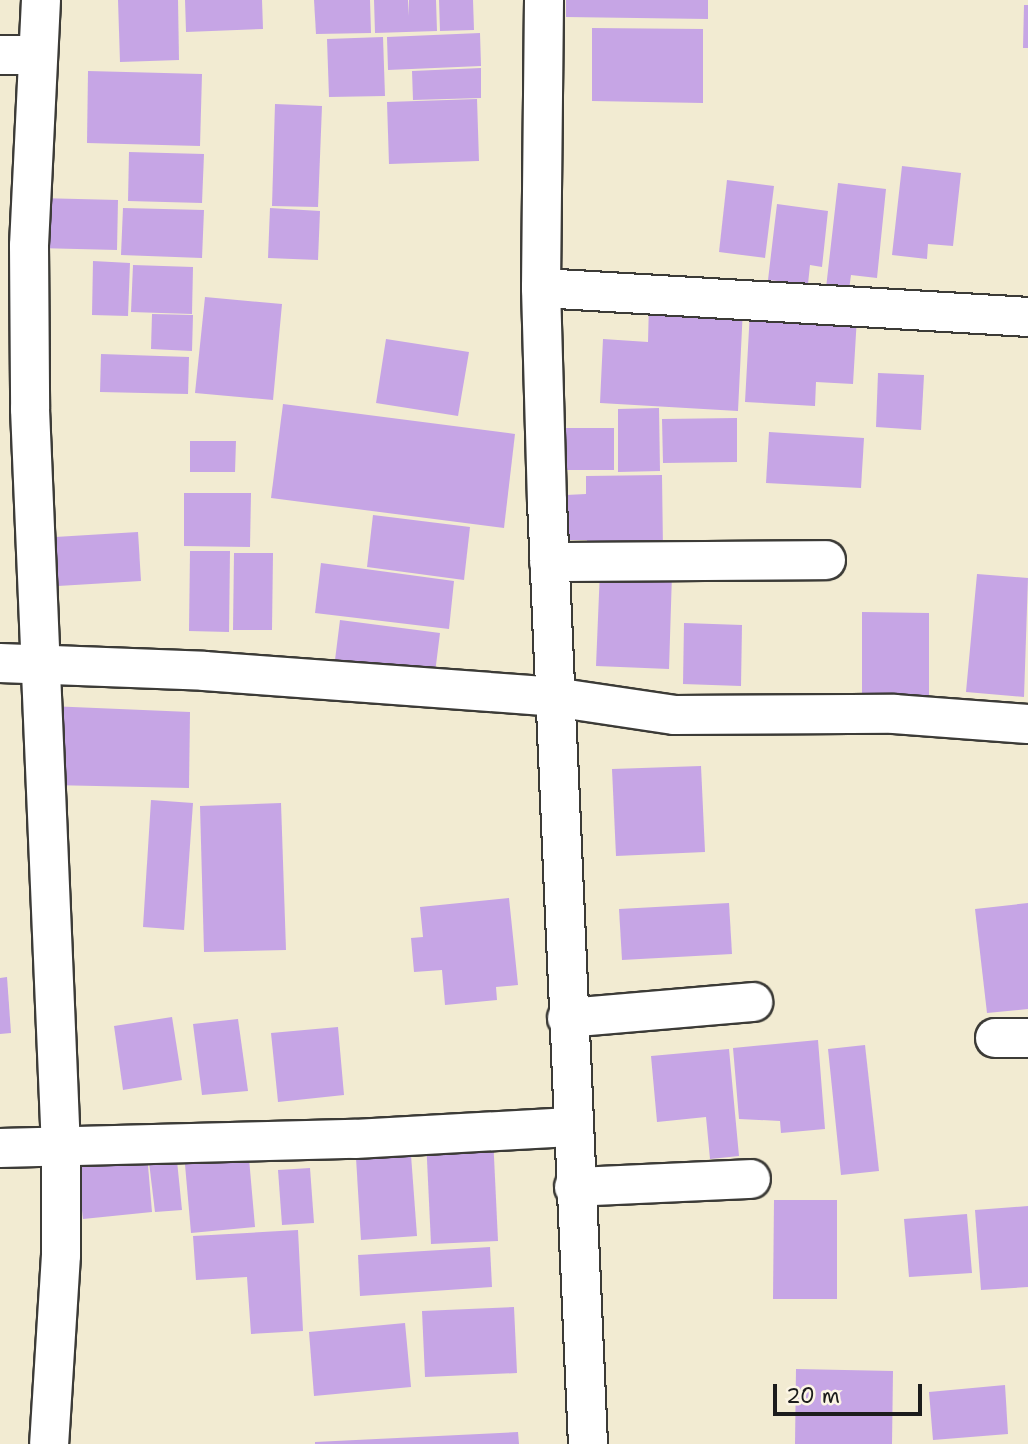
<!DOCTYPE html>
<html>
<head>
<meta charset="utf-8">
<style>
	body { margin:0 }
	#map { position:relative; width:1028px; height:1444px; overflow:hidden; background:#f2ebd2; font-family:"Shantell Sans",sans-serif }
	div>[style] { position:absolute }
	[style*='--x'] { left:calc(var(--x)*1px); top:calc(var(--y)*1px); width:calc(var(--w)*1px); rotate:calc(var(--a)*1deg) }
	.building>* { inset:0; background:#c6a5e5 }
	.roads { filter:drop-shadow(2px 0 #3c3b37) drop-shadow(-2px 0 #3c3b37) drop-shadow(0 2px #3c3b37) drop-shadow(0 -2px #3c3b37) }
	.minor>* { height:38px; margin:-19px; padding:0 19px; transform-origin:19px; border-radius:19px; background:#fff }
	span { translate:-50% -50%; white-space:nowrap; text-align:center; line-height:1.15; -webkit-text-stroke:7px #fcf5e5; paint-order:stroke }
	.scale { position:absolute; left:773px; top:1384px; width:149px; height:32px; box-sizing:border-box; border:4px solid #1c1c1c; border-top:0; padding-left:9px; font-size:21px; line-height:24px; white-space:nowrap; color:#1c1c1c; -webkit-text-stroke:5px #fcf5e5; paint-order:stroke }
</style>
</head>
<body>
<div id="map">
	<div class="building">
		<i style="clip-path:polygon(118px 0,178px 0,179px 60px,120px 62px)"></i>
		<i style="clip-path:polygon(185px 0,262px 0,263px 29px,186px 32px)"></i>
		<i style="clip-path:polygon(314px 0,370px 0,371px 33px,316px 34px)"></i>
		<i style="clip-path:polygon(374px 0,408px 0,408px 16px,409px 0,436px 0,437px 31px,375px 33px)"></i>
		<i style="clip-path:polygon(439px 0,473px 0,474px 30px,440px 31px)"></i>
		<i style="clip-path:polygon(566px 0,708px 0,708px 19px,566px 17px)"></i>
		<i style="clip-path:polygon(1024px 5px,1028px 5px,1028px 48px,1023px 48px)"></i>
		<i style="clip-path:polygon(592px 28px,703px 29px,703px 103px,592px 101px)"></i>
		<i style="clip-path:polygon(480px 33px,481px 66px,388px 70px,387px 37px)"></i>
		<i style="clip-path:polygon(383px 37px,385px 96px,329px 97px,327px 39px)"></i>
		<i style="clip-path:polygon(481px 68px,481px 98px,413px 100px,412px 71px)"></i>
		<i style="clip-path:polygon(88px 71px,202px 74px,200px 146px,87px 143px)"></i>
		<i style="clip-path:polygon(477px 99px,479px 161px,389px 164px,387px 102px)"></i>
		<i style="clip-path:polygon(275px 104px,322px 106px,318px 207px,272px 206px)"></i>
		<i style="clip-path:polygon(129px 152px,204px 154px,202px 203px,128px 201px)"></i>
		<i style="clip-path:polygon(902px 166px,961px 173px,953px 246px,928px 244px,927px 259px,892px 255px)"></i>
		<i style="clip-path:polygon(727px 180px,774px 186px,765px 258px,719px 252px)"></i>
		<i style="clip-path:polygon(838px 183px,886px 189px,877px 278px,851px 275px,849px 290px,826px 288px)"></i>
		<i style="clip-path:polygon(38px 198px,118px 200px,117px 250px,37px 248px)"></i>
		<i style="clip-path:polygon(777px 204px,828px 211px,822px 267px,810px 265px,808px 284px,768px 280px)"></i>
		<i style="clip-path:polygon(123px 208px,204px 210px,202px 258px,121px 255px)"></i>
		<i style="clip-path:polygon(270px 208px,320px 211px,318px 260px,268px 258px)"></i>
		<i style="clip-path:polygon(93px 261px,130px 263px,128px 316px,92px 315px)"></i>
		<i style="clip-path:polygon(133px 265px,193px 267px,192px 314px,131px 312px)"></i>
		<i style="clip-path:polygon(205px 297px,282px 304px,273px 400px,195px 393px)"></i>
		<i style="clip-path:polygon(649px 303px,743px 308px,738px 411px,600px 403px,603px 339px,648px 342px)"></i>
		<i style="clip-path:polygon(750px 311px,857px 317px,853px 384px,816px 382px,815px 406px,745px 402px)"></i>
		<i style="clip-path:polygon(152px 314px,193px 315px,192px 351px,151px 349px)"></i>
		<i style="clip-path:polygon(386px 339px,469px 352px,458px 416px,376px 403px)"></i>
		<i style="clip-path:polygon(101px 354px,189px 357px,188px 394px,100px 392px)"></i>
		<i style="clip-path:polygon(878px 373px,924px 375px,921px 430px,876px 427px)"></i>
		<i style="clip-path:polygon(283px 404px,515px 434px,504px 528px,271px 498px)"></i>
		<i style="clip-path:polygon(659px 408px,660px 471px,618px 472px,618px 409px)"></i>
		<i style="clip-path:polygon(737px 418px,737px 462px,663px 463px,662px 419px)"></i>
		<i style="clip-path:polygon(561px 428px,614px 428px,614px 470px,561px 470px)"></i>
		<i style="clip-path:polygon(769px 432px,864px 438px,861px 488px,766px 483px)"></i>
		<i style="clip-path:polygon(190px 441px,236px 441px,235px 472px,190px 472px)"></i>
		<i style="clip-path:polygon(662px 475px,663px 550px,587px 550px,587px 540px,567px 540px,566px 495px,586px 494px,586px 476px)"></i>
		<i style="clip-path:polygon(184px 493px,251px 493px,250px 547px,184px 546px)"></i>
		<i style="clip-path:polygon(373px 515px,470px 527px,464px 580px,367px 567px)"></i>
		<i style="clip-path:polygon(138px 532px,141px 581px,58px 586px,55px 537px)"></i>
		<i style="clip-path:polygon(190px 551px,230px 551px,229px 632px,189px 631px)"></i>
		<i style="clip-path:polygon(234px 553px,273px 553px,272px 630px,233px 630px)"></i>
		<i style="clip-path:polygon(321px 563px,454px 581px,449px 629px,315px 613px)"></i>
		<i style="clip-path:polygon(600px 570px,672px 573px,669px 669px,596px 666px)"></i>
		<i style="clip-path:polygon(977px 574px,1028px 578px,1024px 697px,966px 692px)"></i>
		<i style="clip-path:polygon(862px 612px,929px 613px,929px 701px,862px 701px)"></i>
		<i style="clip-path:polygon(340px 620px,440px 633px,435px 673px,335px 660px)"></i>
		<i style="clip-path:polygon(684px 623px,742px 625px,741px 686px,683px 684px)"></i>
		<i style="clip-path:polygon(49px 706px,190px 712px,189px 788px,50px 785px)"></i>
		<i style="clip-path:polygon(701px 766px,705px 852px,616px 856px,612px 769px)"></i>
		<i style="clip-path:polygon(151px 800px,193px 803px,184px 930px,143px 927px)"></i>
		<i style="clip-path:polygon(281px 803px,286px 950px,204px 952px,200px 806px)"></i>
		<i style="clip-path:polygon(509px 898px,518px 985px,496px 987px,497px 1000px,445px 1005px,442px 970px,414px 972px,411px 938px,423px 937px,420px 907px)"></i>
		<i style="clip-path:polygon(729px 903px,732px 954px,622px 960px,619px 909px)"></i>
		<i style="clip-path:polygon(1028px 903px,1028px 1009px,987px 1013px,975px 909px)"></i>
		<i style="clip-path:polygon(7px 977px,11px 1033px,0 1034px,0 978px)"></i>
		<i style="clip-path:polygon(172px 1017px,182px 1080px,123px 1090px,114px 1026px)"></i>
		<i style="clip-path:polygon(238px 1019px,248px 1091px,202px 1095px,193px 1024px)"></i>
		<i style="clip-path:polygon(338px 1027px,344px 1095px,278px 1102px,271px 1033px)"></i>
		<i style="clip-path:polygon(818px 1040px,825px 1129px,781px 1133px,780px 1121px,739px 1119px,733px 1048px)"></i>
		<i style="clip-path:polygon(865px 1045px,879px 1171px,841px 1175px,828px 1049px)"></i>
		<i style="clip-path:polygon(729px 1049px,739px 1156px,710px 1159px,706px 1117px,657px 1122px,651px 1056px)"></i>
		<i style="clip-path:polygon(493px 1136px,498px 1241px,431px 1244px,426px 1139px)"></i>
		<i style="clip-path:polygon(248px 1147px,255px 1227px,191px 1233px,184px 1153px)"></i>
		<i style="clip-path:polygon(176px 1151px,182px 1210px,155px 1212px,148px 1154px)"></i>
		<i style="clip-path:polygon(147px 1154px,152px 1212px,83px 1219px,76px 1160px)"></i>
		<i style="clip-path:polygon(411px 1155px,417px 1236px,361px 1240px,356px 1158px)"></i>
		<i style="clip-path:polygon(310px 1168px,314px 1223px,282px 1225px,278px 1170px)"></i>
		<i style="clip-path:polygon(774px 1200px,837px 1200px,837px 1299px,773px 1299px)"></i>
		<i style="clip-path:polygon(1028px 1206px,1028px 1287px,981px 1290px,975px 1210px)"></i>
		<i style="clip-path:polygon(967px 1214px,972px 1273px,909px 1277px,904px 1219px)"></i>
		<i style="clip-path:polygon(298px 1230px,303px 1331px,251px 1334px,247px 1277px,196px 1280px,193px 1236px)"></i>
		<i style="clip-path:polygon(490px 1247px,492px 1287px,360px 1296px,358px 1255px)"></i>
		<i style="clip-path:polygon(514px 1307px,517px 1373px,425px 1377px,422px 1311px)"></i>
		<i style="clip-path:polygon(405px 1323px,411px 1387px,314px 1396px,309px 1332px)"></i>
		<i style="clip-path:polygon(796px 1369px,893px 1371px,892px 1444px,795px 1444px)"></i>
		<i style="clip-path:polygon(1005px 1385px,1008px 1434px,933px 1440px,929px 1392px)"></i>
		<i style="clip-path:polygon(518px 1432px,519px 1444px,315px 1444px,315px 1442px)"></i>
	</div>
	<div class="roads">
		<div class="minor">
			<i style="--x:41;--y:0;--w:246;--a:92.8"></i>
			<i style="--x:29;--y:246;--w:163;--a:89.6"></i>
			<i style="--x:30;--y:409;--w:740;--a:87.6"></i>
			<i style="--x:61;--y:1148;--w:107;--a:90"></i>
			<i style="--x:61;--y:1255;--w:189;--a:93.6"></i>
			<i style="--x:544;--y:0;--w:288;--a:90.6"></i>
			<i style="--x:541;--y:288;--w:214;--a:88.4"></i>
			<i style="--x:547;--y:502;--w:943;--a:87.51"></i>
			<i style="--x:0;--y:55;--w:37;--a:0"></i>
			<i style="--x:541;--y:288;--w:488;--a:3.4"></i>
			<i style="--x:549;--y:562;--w:277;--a:-0.4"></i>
			<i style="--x:0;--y:663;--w:204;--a:2.2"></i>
			<i style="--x:204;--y:671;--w:351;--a:4.2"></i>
			<i style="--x:554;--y:697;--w:121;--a:8.5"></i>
			<i style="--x:674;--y:715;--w:220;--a:-0.3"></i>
			<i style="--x:894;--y:714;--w:134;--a:4.3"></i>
			<i style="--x:567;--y:1018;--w:187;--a:-4.9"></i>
			<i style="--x:995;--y:1038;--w:33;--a:0"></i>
			<i style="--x:0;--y:1148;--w:355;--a:-1.5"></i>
			<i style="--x:355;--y:1139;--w:216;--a:-3.2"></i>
			<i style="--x:574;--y:1187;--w:177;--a:-2.6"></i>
		</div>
	</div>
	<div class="scale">20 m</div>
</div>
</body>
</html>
